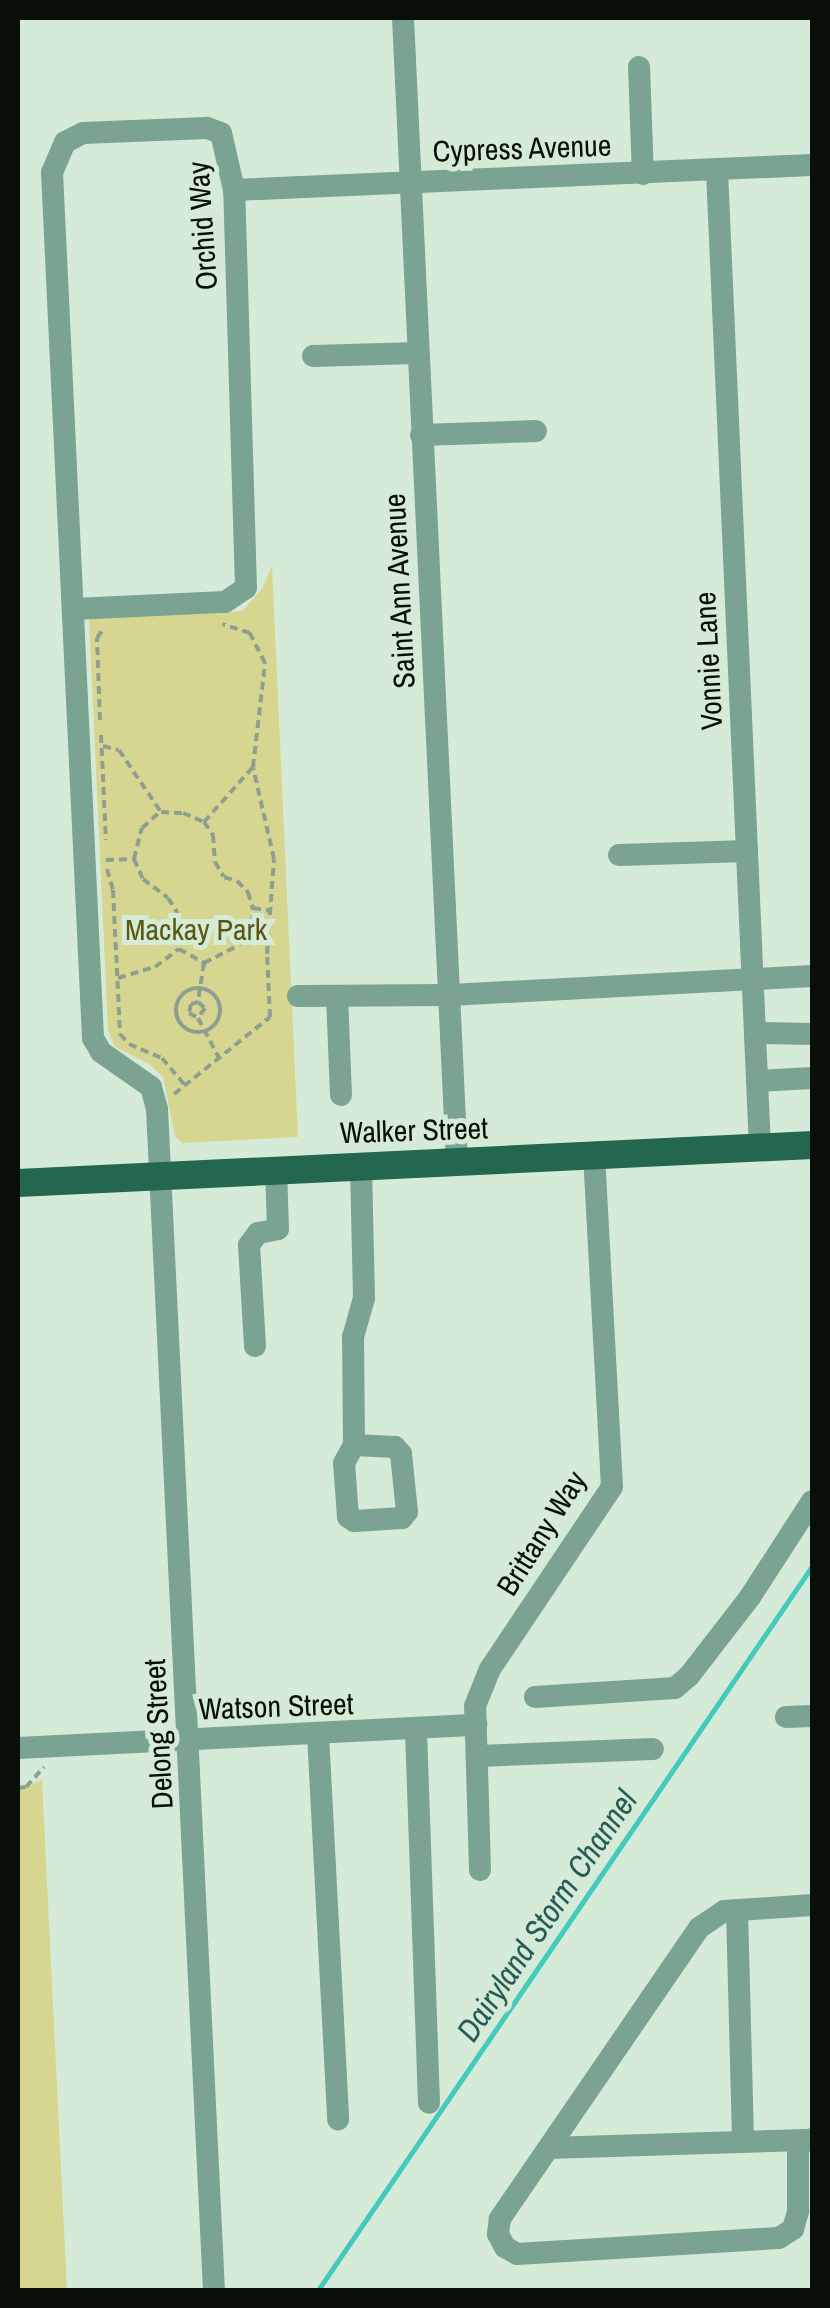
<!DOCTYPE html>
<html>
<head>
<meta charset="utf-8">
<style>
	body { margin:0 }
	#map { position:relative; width:830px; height:2308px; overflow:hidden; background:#d6ebd7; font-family:"Archivo Narrow",sans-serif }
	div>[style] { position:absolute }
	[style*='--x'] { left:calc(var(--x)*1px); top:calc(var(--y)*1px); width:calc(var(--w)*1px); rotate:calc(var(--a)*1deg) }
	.green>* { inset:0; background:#d7d691 }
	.stream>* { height:5px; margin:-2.5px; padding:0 2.5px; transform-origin:2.5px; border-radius:2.5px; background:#44cabc }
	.path>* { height:4px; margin-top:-2px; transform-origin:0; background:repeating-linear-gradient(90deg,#8e9f8f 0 8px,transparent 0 13px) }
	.path>.ring { margin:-2px; padding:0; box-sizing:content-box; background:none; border:4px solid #8e9f8f; border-radius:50% }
	.minor>* { height:22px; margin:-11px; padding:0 11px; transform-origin:11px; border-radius:11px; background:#7aa391 }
	.major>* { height:28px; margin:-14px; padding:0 14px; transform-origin:14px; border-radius:14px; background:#24674f }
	span { translate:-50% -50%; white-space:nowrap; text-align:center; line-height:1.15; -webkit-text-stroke:10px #d6ebd7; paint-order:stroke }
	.street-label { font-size:30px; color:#080f08 }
	.park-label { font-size:30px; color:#595712 }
	.water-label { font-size:32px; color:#255c56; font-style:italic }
	.frame { position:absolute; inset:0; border:20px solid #080f08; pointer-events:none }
</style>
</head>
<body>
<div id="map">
	<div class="green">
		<i style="clip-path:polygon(272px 566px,298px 1137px,182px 1143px,175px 1136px,163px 1077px,149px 1064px,114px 1046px,108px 1030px,89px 619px,242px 611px,262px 589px)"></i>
		<i style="clip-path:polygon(42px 1780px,67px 2290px,18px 2290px,18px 1790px)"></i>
	</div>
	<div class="stream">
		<i style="--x:318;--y:2290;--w:876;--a:-55.69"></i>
	</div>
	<div class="path">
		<i style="--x:100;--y:720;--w:82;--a:-92.1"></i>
		<i style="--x:97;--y:638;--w:11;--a:-56"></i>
		<i style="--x:101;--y:735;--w:105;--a:87.3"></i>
		<i style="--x:103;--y:746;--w:16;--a:14"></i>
		<i style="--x:119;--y:750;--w:75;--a:55.9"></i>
		<i style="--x:161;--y:812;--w:22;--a:3"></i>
		<i style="--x:183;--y:813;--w:23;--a:23"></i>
		<i style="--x:204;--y:822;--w:74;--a:-48.3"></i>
		<i style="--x:204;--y:822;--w:16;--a:55"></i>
		<i style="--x:213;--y:835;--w:27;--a:86"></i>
		<i style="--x:215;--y:862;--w:17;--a:59"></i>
		<i style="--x:224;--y:877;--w:14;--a:17"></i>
		<i style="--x:237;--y:881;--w:16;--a:45"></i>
		<i style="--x:248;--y:892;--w:18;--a:74"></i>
		<i style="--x:134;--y:859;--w:22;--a:66"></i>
		<i style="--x:143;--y:879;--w:31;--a:37"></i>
		<i style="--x:168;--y:898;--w:17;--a:57"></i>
		<i style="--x:177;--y:912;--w:24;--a:95"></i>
		<i style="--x:175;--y:936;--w:14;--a:73"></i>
		<i style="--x:106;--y:860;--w:28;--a:-2"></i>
		<i style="--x:134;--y:859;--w:32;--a:-76"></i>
		<i style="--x:142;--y:828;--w:24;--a:-42"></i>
		<i style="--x:107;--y:869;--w:22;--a:74"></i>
		<i style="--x:113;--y:890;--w:144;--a:87.2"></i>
		<i style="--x:120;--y:1034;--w:13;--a:48"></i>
		<i style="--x:129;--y:1044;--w:36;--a:23"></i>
		<i style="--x:162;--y:1058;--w:35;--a:50"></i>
		<i style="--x:204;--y:963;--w:39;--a:-27"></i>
		<i style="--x:239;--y:945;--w:26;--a:-59"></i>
		<i style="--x:252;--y:923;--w:15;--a:-86"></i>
		<i style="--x:253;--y:908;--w:19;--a:9"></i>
		<i style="--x:118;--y:978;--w:39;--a:-17"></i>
		<i style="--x:155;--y:967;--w:30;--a:-37"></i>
		<i style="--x:179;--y:949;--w:29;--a:29"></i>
		<i style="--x:204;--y:963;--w:39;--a:99"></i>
		<i style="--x:198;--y:1002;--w:7;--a:164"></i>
		<i style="--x:191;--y:1004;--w:9;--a:103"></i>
		<i style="--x:189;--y:1013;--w:10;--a:29"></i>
		<i style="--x:198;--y:1018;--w:45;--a:62.3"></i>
		<i class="ring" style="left:176px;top:988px;width:40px;height:40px"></i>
		<i style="--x:198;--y:1002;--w:9;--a:41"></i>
		<i style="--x:205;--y:1008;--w:12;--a:125"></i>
		<i style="--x:174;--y:1094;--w:123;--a:-38.7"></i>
		<i style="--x:270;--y:1017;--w:63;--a:-92.7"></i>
		<i style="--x:267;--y:954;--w:95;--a:-85.8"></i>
		<i style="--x:274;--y:859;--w:94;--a:-102.9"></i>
		<i style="--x:253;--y:767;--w:105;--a:-83.4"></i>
		<i style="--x:265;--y:663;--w:34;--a:-117"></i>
		<i style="--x:250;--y:633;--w:29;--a:-162"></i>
		<i style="--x:18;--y:1788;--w:8;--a:-7"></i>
		<i style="--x:26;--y:1787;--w:27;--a:-48"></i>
	</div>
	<div class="minor">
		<i style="--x:403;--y:18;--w:1144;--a:87.3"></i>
		<i style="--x:639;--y:67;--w:107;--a:87.9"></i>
		<i style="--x:717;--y:171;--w:977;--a:87.48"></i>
		<i style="--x:234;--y:190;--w:579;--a:-2.48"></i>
		<i style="--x:313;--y:356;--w:104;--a:-1.7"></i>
		<i style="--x:421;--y:435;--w:115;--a:-2"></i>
		<i style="--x:74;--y:609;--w:151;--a:-2.7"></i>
		<i style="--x:225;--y:602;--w:25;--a:-34"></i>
		<i style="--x:246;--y:588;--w:398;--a:-91.7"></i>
		<i style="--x:234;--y:190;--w:58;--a:-102.8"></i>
		<i style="--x:221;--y:133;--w:15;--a:-160"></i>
		<i style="--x:207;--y:128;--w:124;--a:177.7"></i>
		<i style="--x:83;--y:133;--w:20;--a:153"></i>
		<i style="--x:65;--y:142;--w:33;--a:113"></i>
		<i style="--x:52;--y:172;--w:867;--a:87.29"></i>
		<i style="--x:93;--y:1038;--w:16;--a:60"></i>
		<i style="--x:101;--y:1052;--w:61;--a:35"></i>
		<i style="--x:151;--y:1087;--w:23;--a:75"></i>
		<i style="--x:157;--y:1109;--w:1182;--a:87.24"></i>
		<i style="--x:619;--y:855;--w:128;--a:-1.8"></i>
		<i style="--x:298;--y:996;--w:152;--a:-0.4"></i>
		<i style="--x:450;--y:995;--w:362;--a:-3"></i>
		<i style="--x:337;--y:996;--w:99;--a:87.7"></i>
		<i style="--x:755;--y:1033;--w:57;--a:1"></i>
		<i style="--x:757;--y:1081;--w:55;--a:-3.1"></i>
		<i style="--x:255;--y:1346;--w:101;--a:-93.4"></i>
		<i style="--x:249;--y:1245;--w:15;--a:-53"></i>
		<i style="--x:258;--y:1233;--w:20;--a:-11"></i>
		<i style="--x:278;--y:1229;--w:60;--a:-91.9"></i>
		<i style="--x:354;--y:1445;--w:41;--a:2.8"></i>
		<i style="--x:395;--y:1447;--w:9;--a:49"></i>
		<i style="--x:401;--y:1454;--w:58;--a:84.1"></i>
		<i style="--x:407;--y:1512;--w:8;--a:130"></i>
		<i style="--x:402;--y:1518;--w:48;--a:176.4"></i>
		<i style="--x:354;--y:1521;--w:7;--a:-146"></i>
		<i style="--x:348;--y:1517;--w:54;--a:-94.2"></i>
		<i style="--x:344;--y:1463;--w:21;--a:-61"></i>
		<i style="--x:354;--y:1445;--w:108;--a:-90.5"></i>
		<i style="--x:353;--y:1337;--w:41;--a:-74.2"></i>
		<i style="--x:364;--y:1298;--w:134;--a:-91.3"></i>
		<i style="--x:535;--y:1697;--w:140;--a:-3.7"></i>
		<i style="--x:675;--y:1688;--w:18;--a:-41"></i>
		<i style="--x:689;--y:1676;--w:100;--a:-52.3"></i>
		<i style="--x:750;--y:1597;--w:114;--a:-57.1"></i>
		<i style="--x:786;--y:1717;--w:26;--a:-2"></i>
		<i style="--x:416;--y:1731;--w:372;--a:88"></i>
		<i style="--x:318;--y:1734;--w:386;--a:87"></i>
		<i style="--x:18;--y:1748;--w:459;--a:-2.9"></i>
		<i style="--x:478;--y:1756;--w:175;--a:-2.3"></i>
		<i style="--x:480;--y:1870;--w:164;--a:-91.7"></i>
		<i style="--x:475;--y:1706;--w:40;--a:-68"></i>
		<i style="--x:490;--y:1669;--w:219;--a:-56.2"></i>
		<i style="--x:612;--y:1487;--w:332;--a:-93.1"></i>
		<i style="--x:812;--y:1905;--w:88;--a:176.1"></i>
		<i style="--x:724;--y:1911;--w:30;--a:146"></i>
		<i style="--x:699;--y:1928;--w:353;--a:124.4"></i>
		<i style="--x:500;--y:2219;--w:15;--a:98"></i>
		<i style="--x:498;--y:2234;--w:15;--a:62"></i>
		<i style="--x:505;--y:2247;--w:14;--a:30"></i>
		<i style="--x:517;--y:2254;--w:262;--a:-3.5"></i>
		<i style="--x:779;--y:2238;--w:17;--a:-33"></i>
		<i style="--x:793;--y:2229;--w:19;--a:-74"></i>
		<i style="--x:798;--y:2211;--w:67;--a:-90"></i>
		<i style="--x:798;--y:2144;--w:15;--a:-20"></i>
		<i style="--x:737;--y:1910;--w:231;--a:88.5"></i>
		<i style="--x:549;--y:2148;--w:255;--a:-1.8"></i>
	</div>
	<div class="major">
		<i style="--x:18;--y:1183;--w:795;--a:-2.74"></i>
	</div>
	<div class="street-label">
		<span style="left:522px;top:148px;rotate:-2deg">Cypress Avenue</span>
		<span style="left:202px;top:226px;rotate:-94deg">Orchid Way</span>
		<span style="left:399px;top:591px;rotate:-93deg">Saint Ann Avenue</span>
		<span style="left:708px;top:661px;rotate:-93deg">Vonnie Lane</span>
		<span style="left:414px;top:1130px;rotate:-2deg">Walker Street</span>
		<span style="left:541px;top:1533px;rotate:-58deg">Brittany Way</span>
		<span style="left:276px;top:1706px;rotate:-2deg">Watson Street</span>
		<span style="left:158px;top:1734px;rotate:-93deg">Delong Street</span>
	</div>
	<div class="park-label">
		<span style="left:196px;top:929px">Mackay Park</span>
	</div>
	<div class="water-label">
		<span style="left:547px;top:1916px;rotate:-56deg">Dairyland Storm Channel</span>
	</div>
	<div class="frame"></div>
</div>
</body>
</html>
